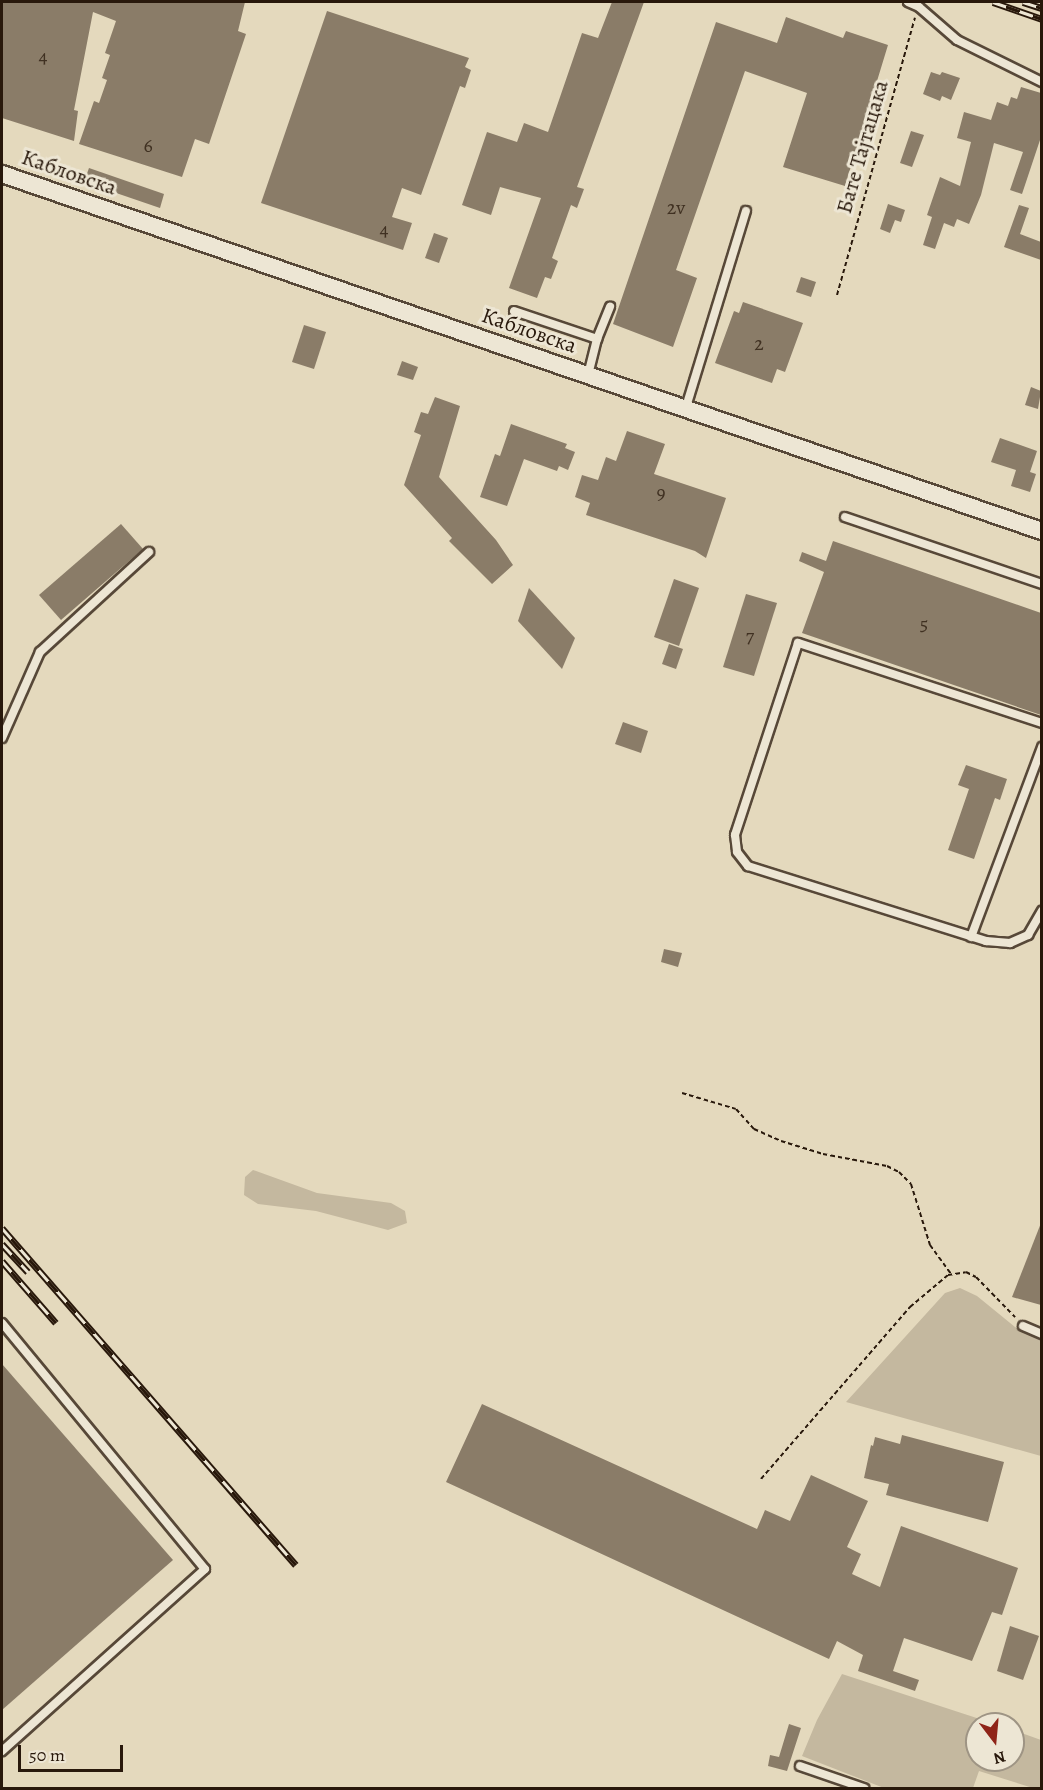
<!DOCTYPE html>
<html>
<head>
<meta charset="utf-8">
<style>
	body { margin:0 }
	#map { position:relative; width:1043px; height:1790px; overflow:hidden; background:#e4d9bd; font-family:Alegreya,serif }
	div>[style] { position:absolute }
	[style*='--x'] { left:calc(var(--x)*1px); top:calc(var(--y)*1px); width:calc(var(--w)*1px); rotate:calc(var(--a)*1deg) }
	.green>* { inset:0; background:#c4b89f }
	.building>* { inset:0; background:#8a7c68 }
	.path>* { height:2px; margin-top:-1px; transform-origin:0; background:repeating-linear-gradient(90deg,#28180b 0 4.5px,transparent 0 7.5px) }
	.roads { filter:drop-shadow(2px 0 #574838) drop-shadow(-2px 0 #574838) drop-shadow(0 2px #574838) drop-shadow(0 -2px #574838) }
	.lane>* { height:8px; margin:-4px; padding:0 4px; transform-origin:4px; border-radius:4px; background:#ede6d4 }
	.street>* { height:16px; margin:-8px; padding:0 8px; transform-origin:8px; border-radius:8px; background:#ede6d4 }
	.rail>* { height:7px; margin-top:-3.5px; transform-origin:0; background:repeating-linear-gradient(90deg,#ede6d4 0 14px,#28180b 0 28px); box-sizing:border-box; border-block:2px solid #28180b }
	span { translate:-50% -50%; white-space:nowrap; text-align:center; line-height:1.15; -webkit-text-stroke:6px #ede6d4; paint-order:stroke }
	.number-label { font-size:20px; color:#403122 }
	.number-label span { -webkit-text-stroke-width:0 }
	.street-label { font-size:22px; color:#28180b }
	.frame { position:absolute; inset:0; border:3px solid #28180b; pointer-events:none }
	.north { position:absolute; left:965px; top:1712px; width:60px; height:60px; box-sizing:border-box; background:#ede6d4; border:2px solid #9e9484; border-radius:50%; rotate:164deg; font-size:16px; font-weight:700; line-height:24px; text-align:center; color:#28180b }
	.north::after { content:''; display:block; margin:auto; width:21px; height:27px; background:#8f2418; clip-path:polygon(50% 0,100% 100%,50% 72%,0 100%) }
	.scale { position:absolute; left:18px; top:1745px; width:105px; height:27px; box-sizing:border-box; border:3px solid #28180b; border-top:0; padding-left:8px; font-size:18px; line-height:21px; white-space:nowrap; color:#28180b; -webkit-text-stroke:4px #ede6d4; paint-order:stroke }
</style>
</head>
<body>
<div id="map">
	<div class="green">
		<i style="clip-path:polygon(253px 1170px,317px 1193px,391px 1203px,405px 1211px,407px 1223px,388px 1230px,316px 1211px,258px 1204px,244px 1195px,245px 1177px)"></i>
		<i style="clip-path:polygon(960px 1288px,977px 1296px,1015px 1327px,1041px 1341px,1041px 1456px,846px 1402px,945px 1293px)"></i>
		<i style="clip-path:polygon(842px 1674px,995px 1724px,977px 1724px,977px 1760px,1013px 1760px,1013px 1730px,1041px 1740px,1041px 1788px,1033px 1788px,979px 1771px,973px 1788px,884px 1788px,802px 1756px,817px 1720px)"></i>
	</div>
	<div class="building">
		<i style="clip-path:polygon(2px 2px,245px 2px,238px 31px,246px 34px,209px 144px,195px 139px,182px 177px,79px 144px,94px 101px,99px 103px,107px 80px,102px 78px,110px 55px,105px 53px,116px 21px,93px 12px,74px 110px,78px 111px,74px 141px,2px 118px)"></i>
		<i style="clip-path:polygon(612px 2px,644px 2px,577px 187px,584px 189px,577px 208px,571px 205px,552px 258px,558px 261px,551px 279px,545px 277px,537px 298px,509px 288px,541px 198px,500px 187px,491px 215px,462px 205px,487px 132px,517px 142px,524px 123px,548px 132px,582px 33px,598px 38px)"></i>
		<i style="clip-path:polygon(327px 11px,469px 58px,465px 67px,471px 70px,465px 88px,460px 86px,421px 195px,402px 188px,392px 217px,412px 223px,403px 250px,261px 203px)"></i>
		<i style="clip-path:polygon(786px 17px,843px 38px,846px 31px,888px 45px,845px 186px,783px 167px,807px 93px,745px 71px,676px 270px,697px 278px,673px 347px,613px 324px,716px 22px,777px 43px)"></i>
		<i style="clip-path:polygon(931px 72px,940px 75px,942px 72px,960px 78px,951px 100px,942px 96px,940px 101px,923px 94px)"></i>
		<i style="clip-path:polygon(1021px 87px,1041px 93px,1041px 137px,1022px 194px,1010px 190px,1023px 152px,994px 143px,981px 195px,969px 224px,957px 219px,954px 227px,944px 223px,935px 249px,923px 245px,932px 217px,927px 215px,940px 177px,960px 186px,971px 142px,957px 138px,964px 112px,991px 120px,997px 102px,1008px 106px,1011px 97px,1017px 99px)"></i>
		<i style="clip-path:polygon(911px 131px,924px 135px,912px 167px,900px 163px)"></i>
		<i style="clip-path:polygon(89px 168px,164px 194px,160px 208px,84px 182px)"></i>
		<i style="clip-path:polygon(888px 204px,905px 210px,901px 222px,895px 220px,890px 233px,880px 229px)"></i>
		<i style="clip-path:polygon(1019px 205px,1029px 208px,1020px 234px,1041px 242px,1041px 260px,1004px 247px)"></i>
		<i style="clip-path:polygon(434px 233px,448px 238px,439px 263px,425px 258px)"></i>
		<i style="clip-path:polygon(801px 277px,816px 282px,811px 297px,796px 292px)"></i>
		<i style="clip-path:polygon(743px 302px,803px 323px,785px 372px,777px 369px,772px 383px,715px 363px,734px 311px,739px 313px)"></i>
		<i style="clip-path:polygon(304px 325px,326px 332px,314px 369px,292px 362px)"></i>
		<i style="clip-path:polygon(402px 361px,418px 367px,413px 380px,397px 375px)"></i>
		<i style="clip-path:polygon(1031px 387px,1041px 391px,1038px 409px,1025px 405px)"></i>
		<i style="clip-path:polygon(435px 397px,460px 406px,439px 477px,496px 540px,513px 565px,492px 584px,449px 541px,452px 538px,404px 485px,421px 435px,414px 432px,421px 412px,428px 414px)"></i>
		<i style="clip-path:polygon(511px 424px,567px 444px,565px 448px,575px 452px,568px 470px,559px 466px,557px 471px,524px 459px,507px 506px,480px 497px,495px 454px,500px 456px)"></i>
		<i style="clip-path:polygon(627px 431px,665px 444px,654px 474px,726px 498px,706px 558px,695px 551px,586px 515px,590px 503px,575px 497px,582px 475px,598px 480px,606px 457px,616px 461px)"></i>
		<i style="clip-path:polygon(1000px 438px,1037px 451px,1030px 472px,1036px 474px,1030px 492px,1011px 486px,1016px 470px,991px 462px)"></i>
		<i style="clip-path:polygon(121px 524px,143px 549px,61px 620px,39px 595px)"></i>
		<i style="clip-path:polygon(833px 541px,1041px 613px,1041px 715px,802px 633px,824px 572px,799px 561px,802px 552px,826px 561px)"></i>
		<i style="clip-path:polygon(674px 579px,699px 588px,679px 646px,654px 637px)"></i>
		<i style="clip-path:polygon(529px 588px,575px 638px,562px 669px,518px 621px)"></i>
		<i style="clip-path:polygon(746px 594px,777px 603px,754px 676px,723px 667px)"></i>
		<i style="clip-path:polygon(669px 644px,683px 649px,676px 669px,662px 664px)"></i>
		<i style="clip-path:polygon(623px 722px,648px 731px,641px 753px,615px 744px)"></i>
		<i style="clip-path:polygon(966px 765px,1007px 779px,1000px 800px,995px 798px,974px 859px,948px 850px,969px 789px,958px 785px)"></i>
		<i style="clip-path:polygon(664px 949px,682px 953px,678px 967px,661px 962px)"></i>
		<i style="clip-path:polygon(1041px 1223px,1041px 1305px,1012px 1297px)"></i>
		<i style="clip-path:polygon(2px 1364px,173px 1560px,2px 1710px)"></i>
		<i style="clip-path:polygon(482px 1404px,757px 1529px,765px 1510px,790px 1521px,811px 1475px,868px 1501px,847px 1547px,861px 1554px,852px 1574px,880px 1587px,901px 1526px,1018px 1568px,1002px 1615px,992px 1612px,972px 1661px,904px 1638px,893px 1671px,919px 1680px,915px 1691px,858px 1671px,863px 1655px,837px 1641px,829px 1659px,446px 1482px)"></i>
		<i style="clip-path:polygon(902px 1435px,1004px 1462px,988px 1522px,886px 1495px,889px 1484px,864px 1478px,871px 1445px,873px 1446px,875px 1437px,900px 1444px)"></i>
		<i style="clip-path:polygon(1010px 1626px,1039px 1636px,1023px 1680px,997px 1671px)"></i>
		<i style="clip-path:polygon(789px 1724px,801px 1728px,787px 1771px,768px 1766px,770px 1755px,779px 1757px)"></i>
	</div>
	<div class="path">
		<i style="--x:837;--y:295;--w:288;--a:-74.3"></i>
		<i style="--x:682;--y:1093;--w:56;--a:16.5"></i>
		<i style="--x:736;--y:1109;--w:27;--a:48"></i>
		<i style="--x:754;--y:1129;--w:30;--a:24"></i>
		<i style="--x:781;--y:1141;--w:44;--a:17.2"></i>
		<i style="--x:823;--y:1154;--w:65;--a:10.6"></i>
		<i style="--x:887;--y:1166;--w:13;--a:27"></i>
		<i style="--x:899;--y:1172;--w:17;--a:45"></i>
		<i style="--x:911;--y:1184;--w:64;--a:72.7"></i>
		<i style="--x:930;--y:1245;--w:36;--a:54"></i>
		<i style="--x:761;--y:1479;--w:228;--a:-49.1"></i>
		<i style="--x:910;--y:1307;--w:50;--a:-40.1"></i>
		<i style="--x:948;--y:1275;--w:18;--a:-9"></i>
		<i style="--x:966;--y:1272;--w:11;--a:27"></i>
		<i style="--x:976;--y:1277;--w:56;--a:45.7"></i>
	</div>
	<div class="roads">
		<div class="lane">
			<i style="--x:908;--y:2;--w:12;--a:24"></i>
			<i style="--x:919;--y:7;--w:50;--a:41"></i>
			<i style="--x:957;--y:40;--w:95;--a:26.3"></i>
			<i style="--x:514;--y:311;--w:88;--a:18.6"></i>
			<i style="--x:588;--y:375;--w:37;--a:-76"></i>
			<i style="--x:597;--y:339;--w:35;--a:-68"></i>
			<i style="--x:686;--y:407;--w:205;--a:-73"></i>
			<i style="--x:845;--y:517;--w:208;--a:18.8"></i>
			<i style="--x:1042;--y:723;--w:257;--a:-161.8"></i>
			<i style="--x:798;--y:643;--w:202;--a:108.2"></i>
			<i style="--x:735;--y:835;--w:17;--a:83"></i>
			<i style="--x:737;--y:852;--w:18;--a:52"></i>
			<i style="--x:748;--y:866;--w:250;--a:17.5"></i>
			<i style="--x:986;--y:941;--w:24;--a:5"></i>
			<i style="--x:1010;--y:943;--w:20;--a:-24"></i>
			<i style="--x:1028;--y:935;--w:28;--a:-60"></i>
			<i style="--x:2;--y:738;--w:94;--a:-66.2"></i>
			<i style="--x:40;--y:652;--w:148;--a:-42.5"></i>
			<i style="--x:971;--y:937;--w:203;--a:-69.5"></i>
			<i style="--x:2;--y:1323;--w:319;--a:50.5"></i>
			<i style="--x:205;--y:1569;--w:273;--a:138.1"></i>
			<i style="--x:1023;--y:1326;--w:21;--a:23"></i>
			<i style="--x:800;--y:1766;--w:68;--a:19"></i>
		</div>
		<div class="street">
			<i style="--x:2;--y:174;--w:1100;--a:18.95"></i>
		</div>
	</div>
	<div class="rail">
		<i style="--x:993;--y:2;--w:52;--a:19.1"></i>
		<i style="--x:1023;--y:2;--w:20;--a:18"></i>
		<i style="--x:2;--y:1228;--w:447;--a:48.9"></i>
		<i style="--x:2;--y:1244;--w:38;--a:47"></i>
		<i style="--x:2;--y:1261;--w:82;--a:48.9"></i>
	</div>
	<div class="number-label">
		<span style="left:43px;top:56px">4</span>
		<span style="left:148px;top:145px">6</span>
		<span style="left:676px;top:207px">2v</span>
		<span style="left:384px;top:229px">4</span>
		<span style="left:759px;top:343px">2</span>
		<span style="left:661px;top:492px">9</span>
		<span style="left:924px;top:623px">5</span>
		<span style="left:750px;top:635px">7</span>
	</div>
	<div class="street-label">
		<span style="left:863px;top:147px;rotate:-74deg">Бате Тајтацака</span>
		<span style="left:69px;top:173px;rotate:19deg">Кабловска</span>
		<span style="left:529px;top:331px;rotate:19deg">Кабловска</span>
	</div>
	<div class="frame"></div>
	<div class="north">N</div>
	<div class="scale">50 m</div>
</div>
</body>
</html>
